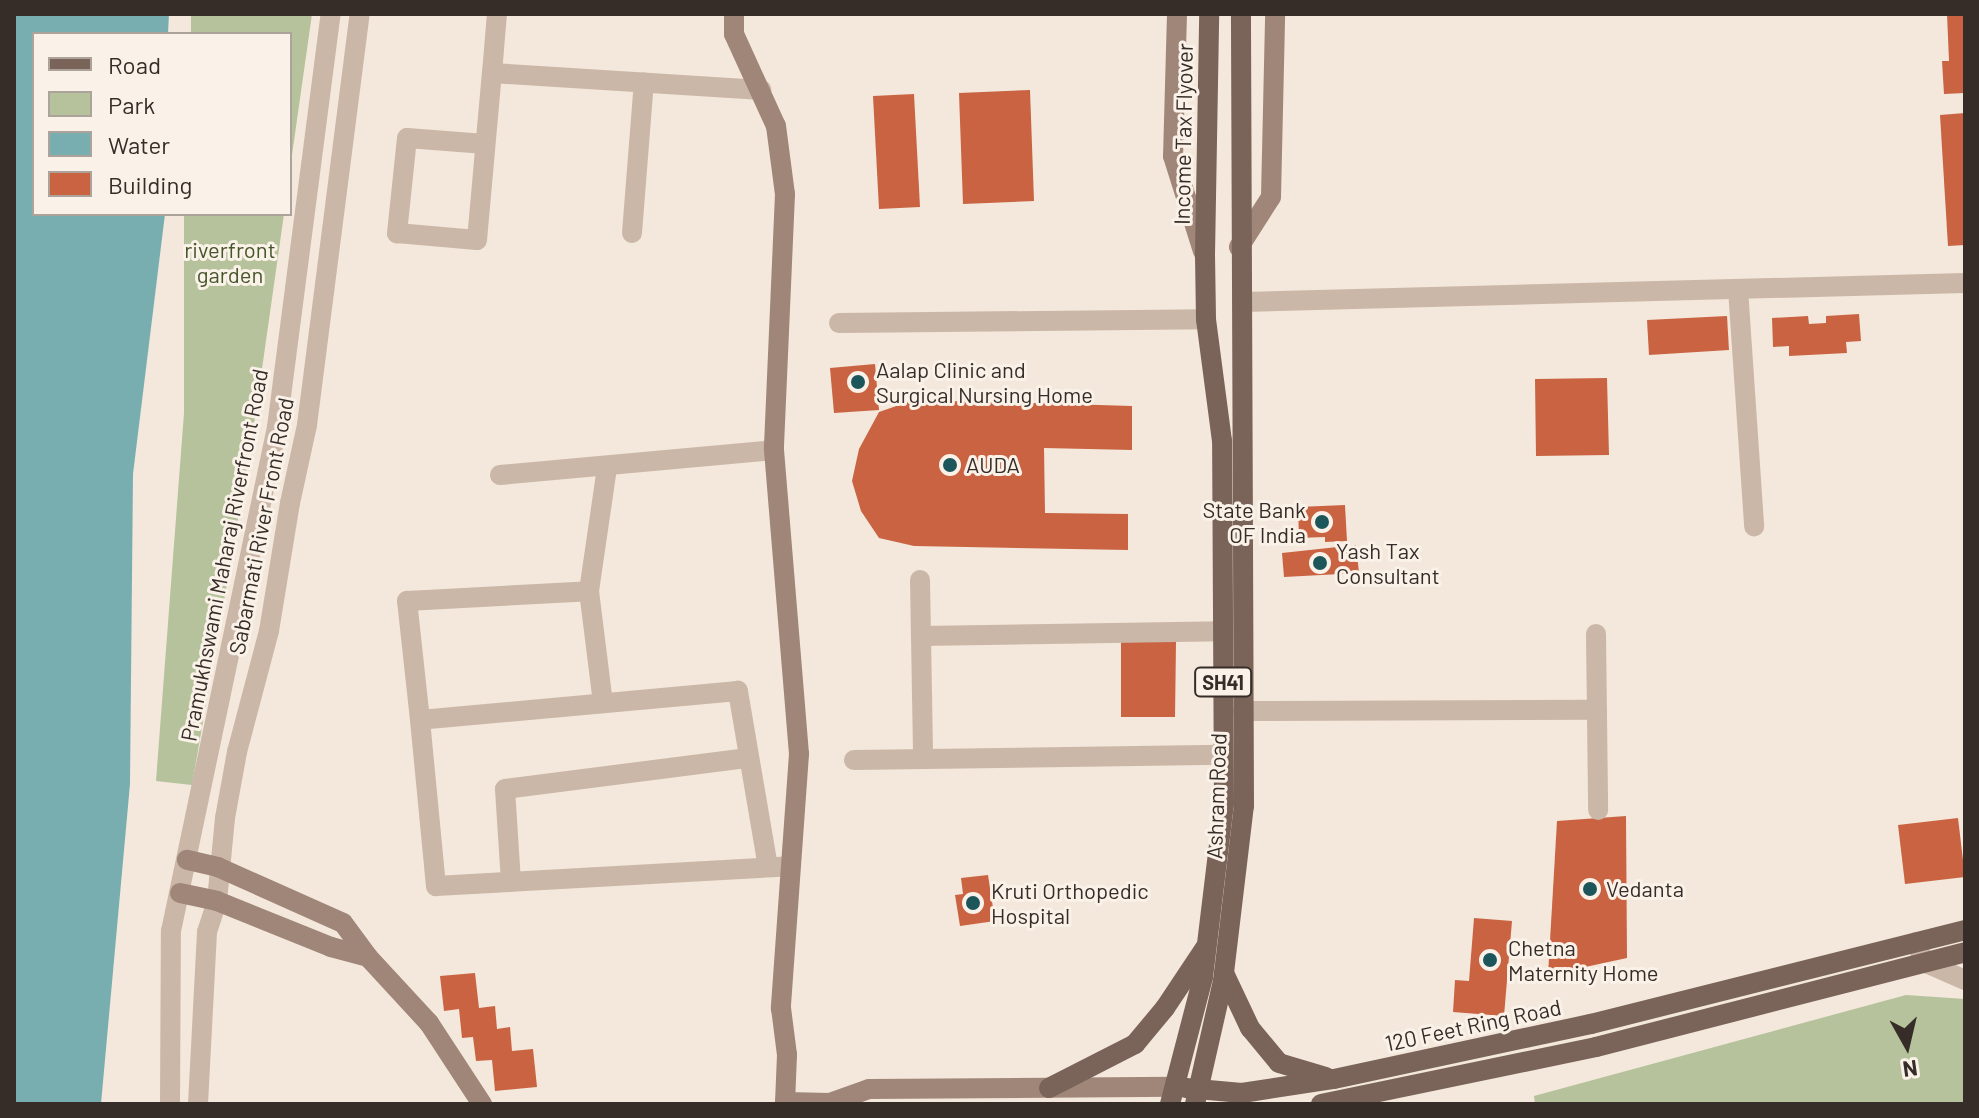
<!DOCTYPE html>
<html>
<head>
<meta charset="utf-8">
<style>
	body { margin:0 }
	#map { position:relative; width:1979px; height:1118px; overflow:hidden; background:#f3e8db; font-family:Barlow,sans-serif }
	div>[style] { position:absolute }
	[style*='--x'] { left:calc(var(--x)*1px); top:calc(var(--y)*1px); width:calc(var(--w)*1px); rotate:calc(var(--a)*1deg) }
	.green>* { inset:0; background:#b5c29b }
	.water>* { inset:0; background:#79aeb1 }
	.building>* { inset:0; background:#ca6342 }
	.minor>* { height:20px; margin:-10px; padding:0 10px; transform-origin:10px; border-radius:10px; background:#cbb7a7 }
	.tertiary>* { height:20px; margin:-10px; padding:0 10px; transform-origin:10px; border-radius:10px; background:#cbb7a7 }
	.secondary>* { height:20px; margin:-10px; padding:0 10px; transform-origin:10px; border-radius:10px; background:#9f8678 }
	.primary>* { height:20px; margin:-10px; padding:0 10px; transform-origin:10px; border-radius:10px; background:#7a6358 }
	.dots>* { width:22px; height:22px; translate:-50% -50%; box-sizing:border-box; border:4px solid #faf2e8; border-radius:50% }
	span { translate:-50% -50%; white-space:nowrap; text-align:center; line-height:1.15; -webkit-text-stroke:6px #faf2e8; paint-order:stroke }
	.shield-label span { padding:2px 6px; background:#faf2e8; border:2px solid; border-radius:6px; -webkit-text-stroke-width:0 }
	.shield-label { font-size:20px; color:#372d28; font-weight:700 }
	.street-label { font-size:22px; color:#372d28 }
	.park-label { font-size:22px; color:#46562a }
	.poi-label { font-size:22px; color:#372d28 }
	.left { translate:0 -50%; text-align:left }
	.right { translate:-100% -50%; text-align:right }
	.frame { position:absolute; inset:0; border:16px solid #372d28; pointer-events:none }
	.legend { position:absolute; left:32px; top:32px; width:260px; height:184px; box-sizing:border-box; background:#faf2e8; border:2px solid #aca39b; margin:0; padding:10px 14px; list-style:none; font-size:24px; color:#372d28 }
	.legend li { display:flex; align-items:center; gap:16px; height:40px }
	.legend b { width:40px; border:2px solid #aca39b }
	.north { position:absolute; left:1867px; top:1006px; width:80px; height:80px; -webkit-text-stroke:6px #faf2e8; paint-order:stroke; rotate:172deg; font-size:22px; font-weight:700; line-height:32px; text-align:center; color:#372d28 }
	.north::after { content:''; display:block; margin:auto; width:28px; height:36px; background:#372d28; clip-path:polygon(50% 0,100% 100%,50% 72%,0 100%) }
</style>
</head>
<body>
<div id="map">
	<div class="green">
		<i style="clip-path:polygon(191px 14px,312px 14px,290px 169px,290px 34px,191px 34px)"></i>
		<i style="clip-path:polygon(184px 214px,284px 214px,252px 439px,192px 785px,156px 781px,184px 413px)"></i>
		<i style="clip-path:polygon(1906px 995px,1965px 999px,1965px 1104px,1535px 1104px,1534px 1096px)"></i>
	</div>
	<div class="water">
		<i style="clip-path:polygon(14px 14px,169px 14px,168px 34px,34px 34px,34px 214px,165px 214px,133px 474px,130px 784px,101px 1104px,14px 1104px)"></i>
	</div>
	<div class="building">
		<i style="clip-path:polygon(1947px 14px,1965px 14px,1965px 93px,1944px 94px,1942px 61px,1949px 61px)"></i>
		<i style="clip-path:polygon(1030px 90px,1034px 201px,963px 204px,959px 93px)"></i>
		<i style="clip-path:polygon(914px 94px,920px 207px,879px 209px,873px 96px)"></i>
		<i style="clip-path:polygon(1965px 113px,1965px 245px,1948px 246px,1940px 115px)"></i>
		<i style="clip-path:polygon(1859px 314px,1861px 341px,1846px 342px,1847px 353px,1789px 356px,1789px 346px,1773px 347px,1772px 318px,1808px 316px,1809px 324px,1826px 323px,1826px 316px)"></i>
		<i style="clip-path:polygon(1727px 316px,1729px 350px,1649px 355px,1647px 320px)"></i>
		<i style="clip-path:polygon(875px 364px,879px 410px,834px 413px,830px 368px)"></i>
		<i style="clip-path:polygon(1607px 378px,1609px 455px,1536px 456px,1535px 379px)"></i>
		<i style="clip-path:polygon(968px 401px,1132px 406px,1132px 450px,1044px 448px,1045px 513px,1128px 514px,1128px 550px,914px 546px,879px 538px,861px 511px,852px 481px,859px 449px,879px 412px,908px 402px)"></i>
		<i style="clip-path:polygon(1345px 505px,1347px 541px,1325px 542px,1325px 537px,1299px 538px,1298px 507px)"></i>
		<i style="clip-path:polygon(1356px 545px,1359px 573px,1284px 577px,1282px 553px)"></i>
		<i style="clip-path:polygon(1121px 641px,1176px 642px,1175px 717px,1121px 717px)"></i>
		<i style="clip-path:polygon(1626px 816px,1627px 958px,1548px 975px,1557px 821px)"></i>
		<i style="clip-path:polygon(1958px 818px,1965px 877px,1905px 884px,1898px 825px)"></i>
		<i style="clip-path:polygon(988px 875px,995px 921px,960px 926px,955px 895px,963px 894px,961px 878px)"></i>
		<i style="clip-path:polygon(1474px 918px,1512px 921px,1504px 1016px,1453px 1012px,1455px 980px,1469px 981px)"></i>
		<i style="clip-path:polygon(475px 973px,479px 1008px,495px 1006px,497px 1029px,510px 1027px,512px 1051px,533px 1049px,537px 1087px,495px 1091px,492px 1060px,476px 1061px,473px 1037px,462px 1038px,459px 1009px,444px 1011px,440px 976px)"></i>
	</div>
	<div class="minor">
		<i style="--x:492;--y:73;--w:270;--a:3.6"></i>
		<i style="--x:485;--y:144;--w:78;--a:-175.6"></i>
		<i style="--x:407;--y:138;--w:96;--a:96"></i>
		<i style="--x:397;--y:233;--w:80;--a:5"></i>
		<i style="--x:477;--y:240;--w:168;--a:-84.9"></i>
		<i style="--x:492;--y:73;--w:59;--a:-85.2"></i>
		<i style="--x:632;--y:233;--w:151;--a:-85.5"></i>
		<i style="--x:1738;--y:289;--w:238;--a:86.1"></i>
		<i style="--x:1244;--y:302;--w:721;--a:-1.51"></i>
		<i style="--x:839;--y:323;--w:367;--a:-0.6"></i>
		<i style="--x:920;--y:580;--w:179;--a:89"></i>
		<i style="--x:589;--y:591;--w:125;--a:-81.7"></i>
		<i style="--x:1596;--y:634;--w:176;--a:89.3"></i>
		<i style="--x:921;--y:636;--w:302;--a:-0.9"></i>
		<i style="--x:1243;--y:711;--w:354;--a:-0.2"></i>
		<i style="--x:420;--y:720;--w:120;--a:-96.2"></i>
		<i style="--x:407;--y:601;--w:182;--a:-3.1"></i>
		<i style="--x:589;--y:591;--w:113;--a:82.9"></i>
		<i style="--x:854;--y:760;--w:368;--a:-0.8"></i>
		<i style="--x:768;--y:867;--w:179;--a:-99.7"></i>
		<i style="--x:738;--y:691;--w:319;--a:174.8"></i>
		<i style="--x:420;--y:720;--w:167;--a:84.5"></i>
		<i style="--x:436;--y:886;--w:355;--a:-3.2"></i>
		<i style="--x:511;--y:882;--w:93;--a:-93.7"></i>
		<i style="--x:505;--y:789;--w:245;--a:-7.3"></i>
	</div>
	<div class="tertiary">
		<i style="--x:500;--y:475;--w:275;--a:-5.2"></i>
		<i style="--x:1916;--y:942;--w:22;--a:68"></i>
		<i style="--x:1924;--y:962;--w:45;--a:23.7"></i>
		<i style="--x:170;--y:1104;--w:173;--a:-89.7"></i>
		<i style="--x:171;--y:931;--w:515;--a:-78.12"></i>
		<i style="--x:277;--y:427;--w:417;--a:-82.6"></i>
		<i style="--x:198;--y:1104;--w:172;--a:-87"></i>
		<i style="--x:207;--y:932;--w:33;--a:-72"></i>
		<i style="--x:217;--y:901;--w:83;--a:-84.5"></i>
		<i style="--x:225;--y:818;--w:67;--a:-79.7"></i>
		<i style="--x:237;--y:752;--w:125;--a:-75.2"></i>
		<i style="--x:269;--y:631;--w:130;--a:-80.7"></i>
		<i style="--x:290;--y:503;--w:80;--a:-77.7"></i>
		<i style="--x:307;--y:425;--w:414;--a:-82.7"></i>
	</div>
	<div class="secondary">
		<i style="--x:734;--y:14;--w:20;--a:90"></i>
		<i style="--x:734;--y:34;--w:101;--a:65.5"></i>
		<i style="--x:776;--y:126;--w:69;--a:82.5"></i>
		<i style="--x:785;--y:194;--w:256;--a:92.5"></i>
		<i style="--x:774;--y:450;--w:305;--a:85.3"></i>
		<i style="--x:799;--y:754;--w:255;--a:94.1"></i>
		<i style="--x:781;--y:1008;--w:47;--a:82.7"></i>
		<i style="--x:787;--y:1055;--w:47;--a:92.4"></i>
		<i style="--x:785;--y:1102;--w:45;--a:1.3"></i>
		<i style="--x:830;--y:1103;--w:41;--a:-19.7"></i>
		<i style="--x:869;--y:1089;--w:305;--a:-0.4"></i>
		<i style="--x:1177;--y:14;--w:142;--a:91.6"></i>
		<i style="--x:1173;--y:156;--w:100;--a:72.5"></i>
		<i style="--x:1239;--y:247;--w:59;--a:-57.4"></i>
		<i style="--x:1271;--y:197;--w:183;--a:-88.7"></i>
		<i style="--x:180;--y:893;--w:38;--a:12"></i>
		<i style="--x:217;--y:901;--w:123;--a:22"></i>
		<i style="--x:331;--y:947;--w:38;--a:15"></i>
		<i style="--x:368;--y:957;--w:42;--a:-126.3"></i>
		<i style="--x:343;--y:923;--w:137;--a:-155.9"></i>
		<i style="--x:218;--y:867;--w:32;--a:-167"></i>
		<i style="--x:368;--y:957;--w:90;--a:47.3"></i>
		<i style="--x:429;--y:1023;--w:97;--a:56.8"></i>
	</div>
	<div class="primary">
		<i style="--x:1224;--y:973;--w:61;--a:64.7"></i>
		<i style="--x:1250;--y:1028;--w:45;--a:50.4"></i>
		<i style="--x:1279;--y:1063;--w:49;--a:16.6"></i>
		<i style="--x:1049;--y:1088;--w:97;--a:-27.1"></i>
		<i style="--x:1135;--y:1044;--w:47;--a:-50.2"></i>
		<i style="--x:1165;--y:1008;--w:72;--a:-56.3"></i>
		<i style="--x:1186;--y:1088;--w:56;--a:5.1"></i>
		<i style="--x:1242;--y:1093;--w:93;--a:-8.7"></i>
		<i style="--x:1334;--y:1079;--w:263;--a:-12.1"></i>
		<i style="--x:1591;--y:1024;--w:386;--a:-14.1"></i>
		<i style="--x:1170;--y:1104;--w:131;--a:-75.4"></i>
		<i style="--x:1203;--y:977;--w:174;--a:-83.1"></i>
		<i style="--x:1224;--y:804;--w:363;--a:-90.3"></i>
		<i style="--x:1222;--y:441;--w:123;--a:-97.5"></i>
		<i style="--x:1206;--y:319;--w:64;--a:-90.9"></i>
		<i style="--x:1205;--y:255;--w:241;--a:-89"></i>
		<i style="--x:1195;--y:1104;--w:126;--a:-77.2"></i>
		<i style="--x:1223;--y:981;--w:176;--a:-83.2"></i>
		<i style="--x:1244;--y:806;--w:792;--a:-90.22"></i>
		<i style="--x:1321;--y:1104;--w:281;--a:-11.7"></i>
		<i style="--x:1596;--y:1047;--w:381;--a:-14.4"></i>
	</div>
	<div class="dots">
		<i style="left:858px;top:382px;background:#1c565a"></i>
		<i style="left:950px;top:465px;background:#1c565a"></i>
		<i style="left:1322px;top:522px;background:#1c565a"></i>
		<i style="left:1320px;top:563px;background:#1c565a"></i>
		<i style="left:1590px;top:889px;background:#1c565a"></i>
		<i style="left:973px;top:903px;background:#1c565a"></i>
		<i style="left:1490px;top:960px;background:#1c565a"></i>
	</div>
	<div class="shield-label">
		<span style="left:1223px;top:682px">SH41</span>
	</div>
	<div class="street-label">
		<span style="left:1183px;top:134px;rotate:-89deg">Income Tax Flyover</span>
		<span style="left:261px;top:526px;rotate:-79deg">Sabarmati River Front Road</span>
		<span style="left:224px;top:555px;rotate:-79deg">Pramukhswami Maharaj Riverfront Road</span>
		<span style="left:1216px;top:796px;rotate:-88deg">Ashram Road</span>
		<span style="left:1473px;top:1025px;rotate:-12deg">120 Feet Ring Road</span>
	</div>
	<div class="park-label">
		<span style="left:230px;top:262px">riverfront<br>garden</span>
	</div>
	<div class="poi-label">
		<span class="left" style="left:876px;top:382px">Aalap Clinic and<br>Surgical Nursing Home</span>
		<span class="left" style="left:966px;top:465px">AUDA</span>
		<span class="right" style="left:1306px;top:522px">State Bank<br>OF India</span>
		<span class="left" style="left:1336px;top:563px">Yash Tax<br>Consultant</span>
		<span class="left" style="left:1606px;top:889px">Vedanta</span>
		<span class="left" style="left:991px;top:903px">Kruti Orthopedic<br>Hospital</span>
		<span class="left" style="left:1508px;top:960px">Chetna<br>Maternity Home</span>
	</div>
	<div class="frame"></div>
	<ul class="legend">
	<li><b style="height:10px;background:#7a6358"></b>Road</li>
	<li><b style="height:22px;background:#b5c29b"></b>Park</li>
	<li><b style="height:22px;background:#79aeb1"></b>Water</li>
	<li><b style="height:22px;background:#ca6342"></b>Building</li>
	</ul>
	<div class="north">N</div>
</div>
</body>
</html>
